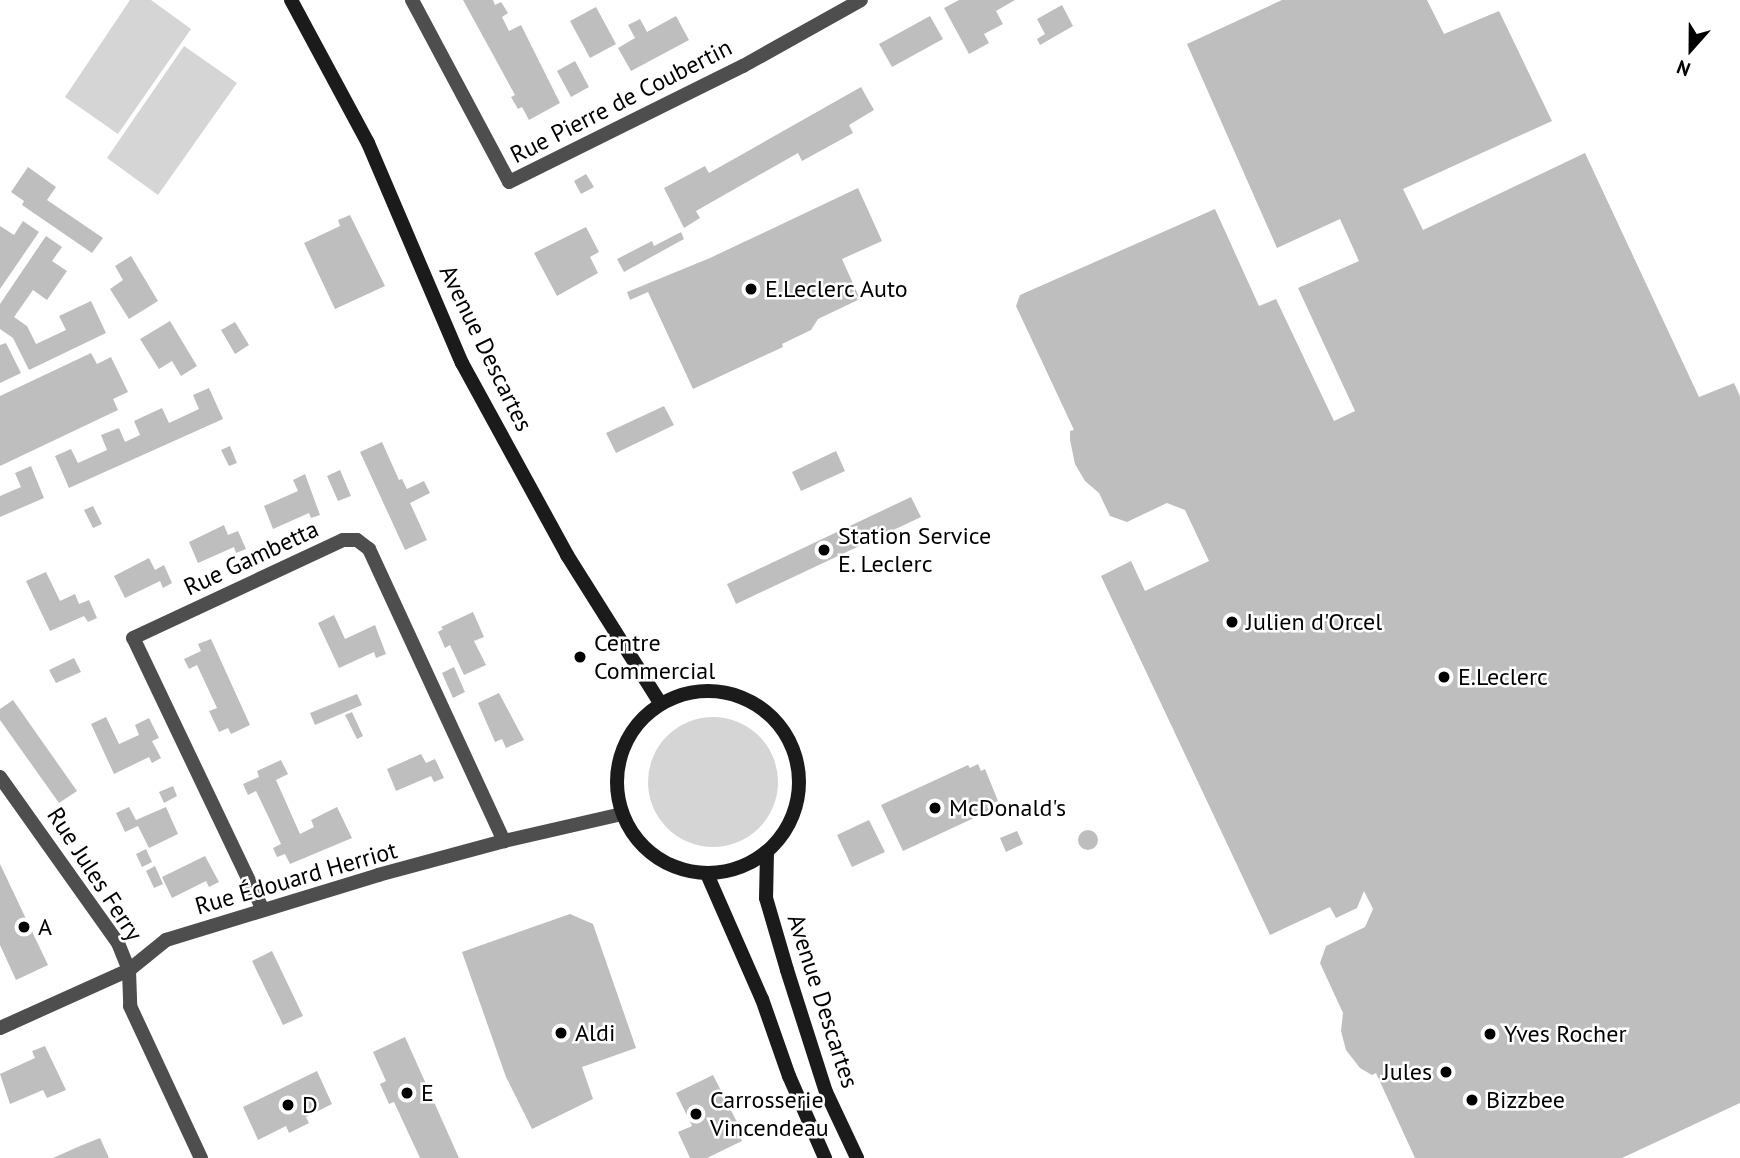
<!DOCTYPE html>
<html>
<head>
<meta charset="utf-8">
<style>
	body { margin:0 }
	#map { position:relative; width:1740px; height:1158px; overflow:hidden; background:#fff; font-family:"PT Sans",sans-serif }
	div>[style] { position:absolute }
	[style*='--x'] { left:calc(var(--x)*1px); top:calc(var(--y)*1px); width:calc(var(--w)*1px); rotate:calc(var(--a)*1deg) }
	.green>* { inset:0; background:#d5d5d5 }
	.round { border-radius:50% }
	.building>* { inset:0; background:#bebebe }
	.minor>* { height:14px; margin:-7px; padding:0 7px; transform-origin:7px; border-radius:7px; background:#4e4e4e }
	.secondary>* { height:14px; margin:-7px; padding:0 7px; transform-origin:7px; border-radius:7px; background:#1b1b1b }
	.secondary>.ring { margin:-7px; padding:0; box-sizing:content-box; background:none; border:14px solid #1b1b1b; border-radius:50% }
	.dots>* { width:19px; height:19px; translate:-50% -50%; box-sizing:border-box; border:4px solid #fff; border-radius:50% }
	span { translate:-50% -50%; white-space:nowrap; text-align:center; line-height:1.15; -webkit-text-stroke:5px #fff; paint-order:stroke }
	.street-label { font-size:24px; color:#000 }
	.poi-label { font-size:24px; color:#000 }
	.left { translate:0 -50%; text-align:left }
	.right { translate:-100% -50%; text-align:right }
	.north { position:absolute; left:1656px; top:14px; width:70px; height:70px; -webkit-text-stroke:5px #fff; paint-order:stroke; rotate:201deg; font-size:19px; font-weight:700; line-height:28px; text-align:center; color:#000 }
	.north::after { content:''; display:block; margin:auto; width:24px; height:32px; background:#000; clip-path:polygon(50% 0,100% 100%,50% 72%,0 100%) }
</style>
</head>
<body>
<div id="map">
	<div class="green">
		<i style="clip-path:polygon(130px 0,151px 0,191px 29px,118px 134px,65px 97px)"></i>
		<i style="clip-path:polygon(184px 46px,237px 83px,158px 195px,107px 158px)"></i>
		<i class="round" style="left:648px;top:717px;width:130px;height:130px"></i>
	</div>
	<div class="building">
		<i style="clip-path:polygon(463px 0,493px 0,495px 5px,501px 2px,508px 13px,502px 17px,509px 31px,521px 25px,560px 103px,529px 120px,522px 107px,518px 109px,511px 97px,515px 95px)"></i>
		<i style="clip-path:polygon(959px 0,1015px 0,996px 11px,1003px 24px,984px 34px,989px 43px,969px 54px,944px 8px)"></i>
		<i style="clip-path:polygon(1282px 0,1427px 0,1444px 34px,1499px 11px,1552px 121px,1403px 189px,1423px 230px,1585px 153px,1699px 397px,1734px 383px,1740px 396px,1740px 1103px,1622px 1158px,1415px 1158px,1376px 1073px,1372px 1075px,1360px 1068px,1346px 1050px,1341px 1031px,1343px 1013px,1320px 963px,1326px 946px,1365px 927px,1373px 909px,1364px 891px,1357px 908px,1336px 918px,1330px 907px,1270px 935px,1101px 576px,1131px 561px,1145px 591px,1209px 561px,1185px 510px,1167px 503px,1127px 522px,1110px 516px,1099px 493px,1085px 481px,1075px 464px,1070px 440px,1070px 431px,1074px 430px,1016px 306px,1020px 295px,1215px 209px,1259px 306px,1276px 299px,1334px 421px,1355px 411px,1298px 288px,1359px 261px,1340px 219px,1277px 248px,1187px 44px)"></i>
		<i style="clip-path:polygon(1062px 5px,1073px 26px,1040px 45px,1037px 39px,1045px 34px,1037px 19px)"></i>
		<i style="clip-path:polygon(596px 7px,616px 44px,590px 58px,570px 21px)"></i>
		<i style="clip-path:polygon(676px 16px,689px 40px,631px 71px,618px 48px,635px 38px,628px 25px,640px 19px,647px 32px)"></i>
		<i style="clip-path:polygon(930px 16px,943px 39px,892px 67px,879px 44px)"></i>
		<i style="clip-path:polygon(575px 61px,589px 87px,571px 97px,557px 71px)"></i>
		<i style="clip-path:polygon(861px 87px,874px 110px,849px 125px,853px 133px,802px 161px,798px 153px,696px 211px,700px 218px,684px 228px,664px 188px,705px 166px,709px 173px)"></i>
		<i style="clip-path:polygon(28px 167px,56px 187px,47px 200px,103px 238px,92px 253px,22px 205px,24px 201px,11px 192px)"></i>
		<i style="clip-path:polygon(586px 174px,594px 187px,581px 194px,574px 181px)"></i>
		<i style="clip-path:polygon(858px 188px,882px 241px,842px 259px,860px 299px,818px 319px,811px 330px,782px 344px,783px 347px,693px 389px,648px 292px,630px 300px,627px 292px,710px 258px)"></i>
		<i style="clip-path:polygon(350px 215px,385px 286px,335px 309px,304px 243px,340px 226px,338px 220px)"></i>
		<i style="clip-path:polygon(23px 221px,39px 232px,0 289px,0 226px,14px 235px)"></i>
		<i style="clip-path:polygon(586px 227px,599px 252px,590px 257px,598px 273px,557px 296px,534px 253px)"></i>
		<i style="clip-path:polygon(681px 232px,684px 239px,624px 272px,617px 259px,652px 241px,654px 246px)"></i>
		<i style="clip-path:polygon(46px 236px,62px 247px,52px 261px,67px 271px,47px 300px,33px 290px,14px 317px,27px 326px,36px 344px,66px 330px,59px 316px,91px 301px,106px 333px,29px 370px,13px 338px,0 329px,0 304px)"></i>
		<i style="clip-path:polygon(131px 256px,158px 301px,129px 319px,110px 289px,123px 280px,115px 266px)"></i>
		<i style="clip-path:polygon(170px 321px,197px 366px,181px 376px,172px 361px,159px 369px,140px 339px)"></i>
		<i style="clip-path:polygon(235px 322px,249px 345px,235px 354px,221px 330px)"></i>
		<i style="clip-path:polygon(6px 343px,21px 373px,0 383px,0 345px)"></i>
		<i style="clip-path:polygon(91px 353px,97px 364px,111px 357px,128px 392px,113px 399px,118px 410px,0 466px,0 396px)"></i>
		<i style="clip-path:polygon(209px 388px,223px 419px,69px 488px,55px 456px,71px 449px,78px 463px,107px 450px,101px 435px,119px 428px,125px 442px,140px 435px,134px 421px,162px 408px,169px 423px,199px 409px,193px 395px)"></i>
		<i style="clip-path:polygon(664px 406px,674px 425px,616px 453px,606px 433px)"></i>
		<i style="clip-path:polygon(382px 442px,399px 480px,402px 479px,407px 489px,424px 481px,430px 493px,410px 503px,427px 540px,405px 550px,360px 452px)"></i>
		<i style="clip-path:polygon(230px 446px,237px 463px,229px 466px,221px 450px)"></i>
		<i style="clip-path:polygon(836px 451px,845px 471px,801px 491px,792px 472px)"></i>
		<i style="clip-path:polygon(31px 466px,44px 498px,0 517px,0 496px,21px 487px,15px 473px)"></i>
		<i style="clip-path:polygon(340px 470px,351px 496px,338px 501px,327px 476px)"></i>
		<i style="clip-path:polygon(305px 474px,320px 515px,311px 518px,309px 513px,273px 529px,264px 506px,298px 491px,293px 480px)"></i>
		<i style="clip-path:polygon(911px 497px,921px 517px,736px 604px,727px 584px)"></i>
		<i style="clip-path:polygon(93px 506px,102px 524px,93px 528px,84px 510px)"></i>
		<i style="clip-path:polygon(224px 525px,228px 535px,238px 531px,246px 549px,236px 553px,234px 547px,198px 563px,189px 542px)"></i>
		<i style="clip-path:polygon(149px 558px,155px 570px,164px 565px,172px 583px,163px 588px,160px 581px,125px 598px,114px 576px)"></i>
		<i style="clip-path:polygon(46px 572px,60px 601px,75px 594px,79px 604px,89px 600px,97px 618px,88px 622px,84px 616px,50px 631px,26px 581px)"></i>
		<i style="clip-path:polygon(473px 612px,484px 637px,474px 641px,486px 665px,464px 675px,450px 645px,445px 648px,438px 632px,443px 629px,441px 627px)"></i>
		<i style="clip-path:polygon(334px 615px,345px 639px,375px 625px,386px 654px,376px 658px,374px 652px,339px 668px,318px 623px)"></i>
		<i style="clip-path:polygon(211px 639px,250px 725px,231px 734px,228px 728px,219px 732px,209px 711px,217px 708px,197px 665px,189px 669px,184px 659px,201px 651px,198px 644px)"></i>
		<i style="clip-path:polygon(74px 658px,81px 672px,56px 683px,49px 670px)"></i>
		<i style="clip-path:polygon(454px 667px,465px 692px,453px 698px,442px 673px)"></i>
		<i style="clip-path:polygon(499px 693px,524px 740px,506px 748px,502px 739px,495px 742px,478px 703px)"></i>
		<i style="clip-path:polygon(357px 694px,362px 705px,315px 725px,310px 713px)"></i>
		<i style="clip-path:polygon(13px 700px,77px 791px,59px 803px,0 720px,0 709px)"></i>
		<i style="clip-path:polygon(352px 712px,363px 736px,357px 739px,345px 715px)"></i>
		<i style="clip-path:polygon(106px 717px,119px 744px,139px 735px,135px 725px,149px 718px,159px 738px,152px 741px,161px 758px,152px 763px,149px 757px,114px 774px,91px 724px)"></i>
		<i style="clip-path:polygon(421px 754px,426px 763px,435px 759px,444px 778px,434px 782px,431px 776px,396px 791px,387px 769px)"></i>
		<i style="clip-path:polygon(281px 760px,288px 774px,276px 780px,300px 834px,314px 827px,311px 820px,337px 807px,352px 838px,290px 864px,285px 854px,277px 857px,273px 848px,281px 844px,269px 818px,256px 791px,248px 795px,243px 784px,259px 777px,257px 771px)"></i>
		<i style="clip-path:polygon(978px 764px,981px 771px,985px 769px,998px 801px,987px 806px,989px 811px,903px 851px,881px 805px,968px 765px,970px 768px)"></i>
		<i style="clip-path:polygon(173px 786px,177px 796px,164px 803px,159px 792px)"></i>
		<i style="clip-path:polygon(129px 807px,136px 820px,166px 807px,178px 834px,149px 848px,138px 826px,125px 832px,116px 813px)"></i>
		<i style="clip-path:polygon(869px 820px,885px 852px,852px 867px,837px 835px)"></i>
		<i class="round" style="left:1078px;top:830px;width:20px;height:20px"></i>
		<i style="clip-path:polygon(1017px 831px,1023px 844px,1006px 852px,1000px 838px)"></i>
		<i style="clip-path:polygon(146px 849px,152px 862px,142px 867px,136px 854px)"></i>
		<i style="clip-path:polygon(205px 856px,219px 882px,209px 887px,206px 881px,172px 898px,162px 877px)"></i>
		<i style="clip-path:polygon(0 864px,48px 965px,16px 980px,0 945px)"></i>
		<i style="clip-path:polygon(155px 866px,163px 884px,154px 888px,146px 871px)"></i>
		<i style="clip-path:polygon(570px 914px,593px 924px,636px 1048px,582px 1067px,593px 1099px,532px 1129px,506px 1077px,462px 952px)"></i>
		<i style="clip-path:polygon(272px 951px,303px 1016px,283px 1025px,252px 961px)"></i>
		<i style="clip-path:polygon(405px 1037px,459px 1158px,420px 1158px,394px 1102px,389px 1104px,380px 1084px,386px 1081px,373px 1052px)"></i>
		<i style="clip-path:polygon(45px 1046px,66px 1090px,47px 1098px,43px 1090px,10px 1104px,0 1074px,35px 1058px,32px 1051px)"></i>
		<i style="clip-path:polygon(317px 1071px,332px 1104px,306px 1117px,309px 1123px,289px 1133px,286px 1126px,258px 1140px,243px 1107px)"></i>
		<i style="clip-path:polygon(713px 1075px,739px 1126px,735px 1127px,742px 1141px,707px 1158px,690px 1158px,678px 1132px,692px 1126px,676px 1093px)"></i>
		<i style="clip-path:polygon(100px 1138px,109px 1158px,53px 1158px,80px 1146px)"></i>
	</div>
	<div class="minor">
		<i style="--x:412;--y:0;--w:206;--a:61.9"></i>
		<i style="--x:509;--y:182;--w:261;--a:-26.4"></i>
		<i style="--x:743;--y:66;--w:135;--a:-29.2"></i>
		<i style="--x:0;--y:777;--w:204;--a:54.6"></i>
		<i style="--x:118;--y:943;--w:29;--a:68"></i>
		<i style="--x:129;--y:970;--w:36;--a:88"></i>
		<i style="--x:130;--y:1006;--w:168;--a:65"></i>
		<i style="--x:263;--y:910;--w:301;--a:-115.5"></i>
		<i style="--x:133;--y:638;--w:232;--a:-25"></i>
		<i style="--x:343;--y:540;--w:14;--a:0"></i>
		<i style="--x:357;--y:540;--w:15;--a:37"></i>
		<i style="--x:369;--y:549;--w:322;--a:65.2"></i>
		<i style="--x:0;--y:1028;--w:141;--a:-24.2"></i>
		<i style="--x:129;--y:970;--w:48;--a:-39"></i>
		<i style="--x:166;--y:940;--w:222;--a:-17"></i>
		<i style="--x:378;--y:875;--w:131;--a:-15.1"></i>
		<i style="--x:504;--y:841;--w:121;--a:-12.9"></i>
	</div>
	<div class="secondary">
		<i style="--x:291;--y:0;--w:162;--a:61.7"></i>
		<i style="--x:368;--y:143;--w:239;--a:66.9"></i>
		<i style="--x:462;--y:363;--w:219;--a:61.3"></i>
		<i style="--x:567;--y:555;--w:176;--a:57.8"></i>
		<i class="ring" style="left:617px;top:691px;width:168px;height:168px"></i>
		<i style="--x:767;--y:852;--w:46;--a:91.2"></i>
		<i style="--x:766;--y:898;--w:75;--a:73.7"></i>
		<i style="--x:787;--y:970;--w:128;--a:72.3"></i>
		<i style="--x:826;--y:1092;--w:73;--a:64.8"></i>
		<i style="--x:707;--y:874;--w:137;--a:66.3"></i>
		<i style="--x:762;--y:999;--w:82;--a:70.7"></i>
		<i style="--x:789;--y:1076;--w:90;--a:66.3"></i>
	</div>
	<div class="dots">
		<i style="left:751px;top:289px;background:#000"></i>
		<i style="left:824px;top:550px;background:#000"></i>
		<i style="left:1232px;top:622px;background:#000"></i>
		<i style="left:580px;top:657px;background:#000"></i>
		<i style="left:1444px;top:677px;background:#000"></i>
		<i style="left:935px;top:808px;background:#000"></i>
		<i style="left:24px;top:927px;background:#000"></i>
		<i style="left:561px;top:1033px;background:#000"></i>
		<i style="left:1490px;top:1034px;background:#000"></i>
		<i style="left:1446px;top:1072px;background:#000"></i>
		<i style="left:407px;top:1093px;background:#000"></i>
		<i style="left:1472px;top:1100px;background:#000"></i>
		<i style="left:288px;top:1105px;background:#000"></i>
		<i style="left:696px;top:1114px;background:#000"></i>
	</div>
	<div class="street-label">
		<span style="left:621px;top:101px;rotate:-27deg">Rue Pierre de Coubertin</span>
		<span style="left:486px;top:348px;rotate:64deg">Avenue Descartes</span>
		<span style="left:251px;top:558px;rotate:-25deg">Rue Gambetta</span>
		<span style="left:95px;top:874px;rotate:57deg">Rue Jules Ferry</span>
		<span style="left:296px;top:878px;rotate:-16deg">Rue Édouard Herriot</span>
		<span style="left:823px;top:1001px;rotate:72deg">Avenue Descartes</span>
	</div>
	<div class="poi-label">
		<span class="left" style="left:765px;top:289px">E.Leclerc Auto</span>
		<span class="left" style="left:838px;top:550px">Station Service<br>E. Leclerc</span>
		<span class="left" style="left:1246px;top:622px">Julien d'Orcel</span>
		<span class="left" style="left:594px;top:657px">Centre<br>Commercial</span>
		<span class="left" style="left:1458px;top:677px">E.Leclerc</span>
		<span class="left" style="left:949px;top:808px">McDonald's</span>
		<span class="left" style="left:38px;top:927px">A</span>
		<span class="left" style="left:575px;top:1033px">Aldi</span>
		<span class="left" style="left:1504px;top:1034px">Yves Rocher</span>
		<span class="right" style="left:1432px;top:1072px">Jules</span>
		<span class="left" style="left:421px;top:1093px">E</span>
		<span class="left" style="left:710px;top:1114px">Carrosserie<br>Vincendeau</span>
		<span class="left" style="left:1486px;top:1100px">Bizzbee</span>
		<span class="left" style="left:302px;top:1105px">D</span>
	</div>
	<div class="north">N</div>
</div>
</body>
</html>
